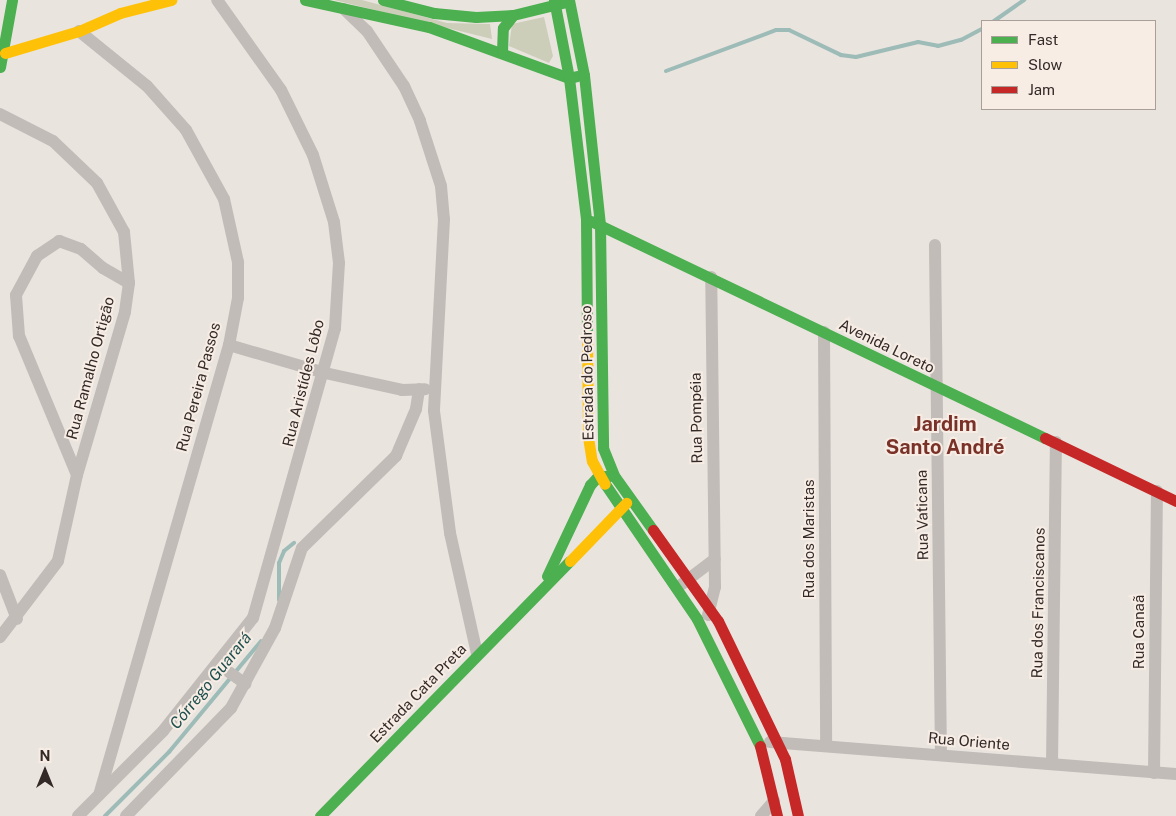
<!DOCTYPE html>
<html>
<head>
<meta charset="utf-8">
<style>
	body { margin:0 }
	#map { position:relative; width:1176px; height:816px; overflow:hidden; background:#eae4df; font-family:"Public Sans",sans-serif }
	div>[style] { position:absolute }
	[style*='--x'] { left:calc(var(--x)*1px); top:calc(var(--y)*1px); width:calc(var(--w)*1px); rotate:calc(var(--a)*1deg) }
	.green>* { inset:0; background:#ccceba }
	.stream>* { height:4px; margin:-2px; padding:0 2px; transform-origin:2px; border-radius:2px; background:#9dbbb7 }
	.street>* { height:12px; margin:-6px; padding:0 6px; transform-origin:6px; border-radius:6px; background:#c2bcb8 }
	.fast>* { height:11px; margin:-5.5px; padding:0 5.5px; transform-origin:5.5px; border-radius:5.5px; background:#4caf50 }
	.slow>* { height:11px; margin:-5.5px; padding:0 5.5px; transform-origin:5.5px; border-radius:5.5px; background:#ffc107 }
	.jam>* { height:11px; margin:-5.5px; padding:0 5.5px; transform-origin:5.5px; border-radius:5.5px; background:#c62828 }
	span { translate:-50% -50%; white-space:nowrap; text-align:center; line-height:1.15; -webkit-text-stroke:4px #f7ede5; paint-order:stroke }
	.street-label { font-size:15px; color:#332927 }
	.water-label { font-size:16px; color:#20504e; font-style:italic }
	.district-label { font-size:20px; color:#7a3228; font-weight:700 }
	.legend { position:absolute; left:981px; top:20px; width:175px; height:90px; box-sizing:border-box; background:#f7ede5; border:1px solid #a99f99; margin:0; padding:6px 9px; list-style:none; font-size:15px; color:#332927 }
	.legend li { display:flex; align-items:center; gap:10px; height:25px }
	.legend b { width:25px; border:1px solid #a99f99 }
	.north { position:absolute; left:20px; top:746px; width:50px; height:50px; -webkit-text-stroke:4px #f7ede5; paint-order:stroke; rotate:0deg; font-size:14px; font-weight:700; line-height:20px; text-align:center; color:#332927 }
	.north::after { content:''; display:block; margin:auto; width:18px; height:22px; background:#332927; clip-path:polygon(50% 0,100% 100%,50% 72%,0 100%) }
</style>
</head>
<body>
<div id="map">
	<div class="green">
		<i style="clip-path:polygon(334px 0,362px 0,447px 23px,490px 24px,492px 39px)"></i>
		<i style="clip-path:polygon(544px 17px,553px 56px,549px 63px,509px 46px,512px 24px)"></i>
	</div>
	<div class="stream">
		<i style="--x:994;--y:21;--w:37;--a:-35"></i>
		<i style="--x:666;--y:71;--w:117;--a:-20.4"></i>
		<i style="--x:776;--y:30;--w:13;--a:0"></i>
		<i style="--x:789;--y:30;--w:58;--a:25.7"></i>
		<i style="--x:841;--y:55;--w:15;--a:8"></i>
		<i style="--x:856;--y:57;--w:64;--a:-13.6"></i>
		<i style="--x:918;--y:42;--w:20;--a:11"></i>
		<i style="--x:938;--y:46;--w:24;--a:-15"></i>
		<i style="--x:961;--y:40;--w:24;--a:-28"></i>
		<i style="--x:279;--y:600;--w:37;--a:-90"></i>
		<i style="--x:279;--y:563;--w:13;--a:-67"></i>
		<i style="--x:284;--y:551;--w:13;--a:-39"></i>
		<i style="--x:105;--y:816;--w:91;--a:-45"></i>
		<i style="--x:169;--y:752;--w:144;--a:-50.3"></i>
	</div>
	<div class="street">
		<i style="--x:344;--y:9;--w:32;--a:44"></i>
		<i style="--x:367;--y:31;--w:66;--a:56.1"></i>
		<i style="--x:404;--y:86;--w:38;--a:65"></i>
		<i style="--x:420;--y:121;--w:68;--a:72.1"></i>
		<i style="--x:441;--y:186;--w:33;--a:85"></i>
		<i style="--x:444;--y:219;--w:192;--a:93"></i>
		<i style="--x:434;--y:411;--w:123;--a:82.5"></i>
		<i style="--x:450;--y:533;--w:124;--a:77.4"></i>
		<i style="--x:79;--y:31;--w:87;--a:39"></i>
		<i style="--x:147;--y:86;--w:59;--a:48.4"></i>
		<i style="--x:186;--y:130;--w:79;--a:61.2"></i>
		<i style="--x:224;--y:199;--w:65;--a:77.5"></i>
		<i style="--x:238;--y:262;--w:36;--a:90"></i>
		<i style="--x:238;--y:298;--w:48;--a:100.8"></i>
		<i style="--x:229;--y:345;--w:468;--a:106.1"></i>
		<i style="--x:0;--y:114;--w:59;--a:27"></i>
		<i style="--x:53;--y:141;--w:61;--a:43.7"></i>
		<i style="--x:97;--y:183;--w:56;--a:61.1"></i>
		<i style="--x:124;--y:232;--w:51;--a:84.4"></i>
		<i style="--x:129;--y:283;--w:29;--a:98"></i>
		<i style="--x:125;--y:312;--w:170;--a:106.4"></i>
		<i style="--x:77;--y:475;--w:88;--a:102.5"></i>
		<i style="--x:58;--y:561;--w:96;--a:127.3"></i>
		<i style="--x:935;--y:245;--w:510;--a:89.33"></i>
		<i style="--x:824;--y:332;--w:414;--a:89.7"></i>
		<i style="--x:229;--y:345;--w:100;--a:16.3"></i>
		<i style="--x:325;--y:373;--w:79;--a:12.4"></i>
		<i style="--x:402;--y:390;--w:23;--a:-2"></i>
		<i style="--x:77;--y:475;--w:151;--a:-112.6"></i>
		<i style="--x:19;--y:336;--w:41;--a:-94.2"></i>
		<i style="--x:16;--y:295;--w:44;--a:-61.7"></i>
		<i style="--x:37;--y:256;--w:27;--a:-34"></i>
		<i style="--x:59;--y:241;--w:23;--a:20"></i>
		<i style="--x:81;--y:249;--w:29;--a:41"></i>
		<i style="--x:103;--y:268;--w:30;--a:30"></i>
		<i style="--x:0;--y:575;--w:47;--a:68.9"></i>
		<i style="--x:682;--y:584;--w:41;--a:-37.1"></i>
		<i style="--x:708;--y:615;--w:29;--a:-76"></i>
		<i style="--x:715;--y:587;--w:310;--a:-90.7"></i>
		<i style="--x:218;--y:664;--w:34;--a:36"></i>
		<i style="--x:770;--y:742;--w:407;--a:4.5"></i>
		<i style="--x:1052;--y:764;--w:322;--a:-89.3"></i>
		<i style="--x:1154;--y:773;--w:282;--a:-89.4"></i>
		<i style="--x:78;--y:816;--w:120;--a:-45"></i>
		<i style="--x:163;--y:731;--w:144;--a:-51.5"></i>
		<i style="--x:253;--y:618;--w:301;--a:-74.2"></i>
		<i style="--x:335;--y:328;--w:65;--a:-86.5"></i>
		<i style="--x:339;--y:263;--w:41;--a:-97"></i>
		<i style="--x:334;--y:222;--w:70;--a:-107.4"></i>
		<i style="--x:313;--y:155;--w:72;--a:-116.2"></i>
		<i style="--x:281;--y:90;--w:110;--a:-125.4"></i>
		<i style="--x:126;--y:816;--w:151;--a:-45.8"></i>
		<i style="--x:231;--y:708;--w:91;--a:-61.2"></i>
		<i style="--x:275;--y:628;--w:84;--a:-71.4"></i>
		<i style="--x:302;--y:548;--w:132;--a:-44.4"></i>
		<i style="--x:396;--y:456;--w:51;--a:-66.9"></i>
		<i style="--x:416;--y:409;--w:20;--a:-81"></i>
		<i style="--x:761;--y:816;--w:20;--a:-49"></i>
	</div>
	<div class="fast">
		<i style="--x:305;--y:0;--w:127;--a:12.3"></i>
		<i style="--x:429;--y:27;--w:149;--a:20"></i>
		<i style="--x:569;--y:78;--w:8;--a:-14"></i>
		<i style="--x:383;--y:0;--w:53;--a:14.3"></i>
		<i style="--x:434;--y:13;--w:42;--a:5.4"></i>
		<i style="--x:476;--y:17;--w:37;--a:-3"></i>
		<i style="--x:513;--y:15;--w:55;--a:-13.8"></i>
		<i style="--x:554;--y:0;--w:79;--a:79.1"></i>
		<i style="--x:569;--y:78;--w:142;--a:83.1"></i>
		<i style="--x:586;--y:219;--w:117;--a:89.5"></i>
		<i style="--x:569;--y:0;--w:76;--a:78.7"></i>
		<i style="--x:584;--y:75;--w:150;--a:83.9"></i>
		<i style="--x:600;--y:224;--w:224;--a:89.2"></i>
		<i style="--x:603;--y:448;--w:31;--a:68"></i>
		<i style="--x:615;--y:477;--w:65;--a:54.4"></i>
		<i style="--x:502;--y:52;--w:24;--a:-88"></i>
		<i style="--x:503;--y:28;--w:16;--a:-52"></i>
		<i style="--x:0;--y:67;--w:68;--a:-79.8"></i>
		<i style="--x:591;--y:221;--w:503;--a:25.55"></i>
		<i style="--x:605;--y:484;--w:163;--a:55.7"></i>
		<i style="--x:697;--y:619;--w:142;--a:63.6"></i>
		<i style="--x:547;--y:576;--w:101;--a:-64.7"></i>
		<i style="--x:590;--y:485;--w:12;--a:-48"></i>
		<i style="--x:598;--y:476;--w:11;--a:0"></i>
		<i style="--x:320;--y:816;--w:357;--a:-45.6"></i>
	</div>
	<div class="slow">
		<i style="--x:5;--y:53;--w:77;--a:-16.6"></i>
		<i style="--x:79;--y:31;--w:45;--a:-23.7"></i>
		<i style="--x:120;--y:13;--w:53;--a:-14.3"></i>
		<i style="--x:587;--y:336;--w:101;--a:89.4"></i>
		<i style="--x:588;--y:437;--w:24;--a:81"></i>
		<i style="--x:592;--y:461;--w:26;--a:61"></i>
		<i style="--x:570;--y:561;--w:81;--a:-46"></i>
	</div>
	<div class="jam">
		<i style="--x:1045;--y:438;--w:145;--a:25.7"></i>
		<i style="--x:653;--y:530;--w:112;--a:54.5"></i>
		<i style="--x:718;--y:621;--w:153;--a:64.1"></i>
		<i style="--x:785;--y:759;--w:58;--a:77.2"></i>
		<i style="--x:760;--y:746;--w:72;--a:76.3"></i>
	</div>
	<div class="street-label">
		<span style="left:887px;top:346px;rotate:26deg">Avenida Loreto</span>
		<span style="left:90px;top:368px;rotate:-75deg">Rua Ramalho Ortigão</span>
		<span style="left:587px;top:373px;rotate:-91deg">Estrada do Pedroso</span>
		<span style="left:303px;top:383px;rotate:-76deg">Rua Aristídes Lôbo</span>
		<span style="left:198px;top:387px;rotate:-75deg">Rua Pereira Passos</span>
		<span style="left:696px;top:418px;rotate:-91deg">Rua Pompéia</span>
		<span style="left:922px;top:515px;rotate:-91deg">Rua Vaticana</span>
		<span style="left:809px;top:539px;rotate:-90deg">Rua dos Maristas</span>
		<span style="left:1038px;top:603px;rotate:-89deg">Rua dos Franciscanos</span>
		<span style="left:1139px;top:632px;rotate:-90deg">Rua Canaã</span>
		<span style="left:418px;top:693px;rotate:-46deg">Estrada Cata Preta</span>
		<span style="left:969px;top:741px;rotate:5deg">Rua Oriente</span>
	</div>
	<div class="water-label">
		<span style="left:211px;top:681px;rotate:-51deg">Córrego Guarará</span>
	</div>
	<div class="district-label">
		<span style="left:945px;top:436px">Jardim<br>Santo André</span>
	</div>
	<ul class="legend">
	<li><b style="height:6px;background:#4caf50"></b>Fast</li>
	<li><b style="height:6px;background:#ffc107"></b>Slow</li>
	<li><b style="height:6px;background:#c62828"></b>Jam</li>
	</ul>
	<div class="north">N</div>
</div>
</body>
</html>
